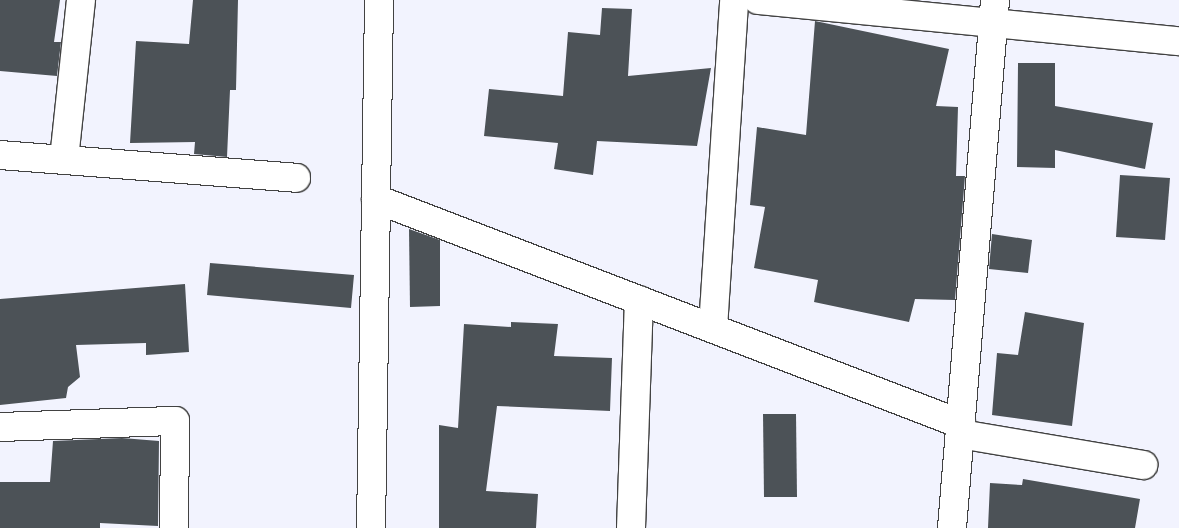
<!DOCTYPE html>
<html>
<head>
<meta charset="utf-8">
<style>
	body { margin:0 }
	#map { position:relative; width:1179px; height:528px; overflow:hidden; background:#f2f3fe; font-family:"Libre Baskerville",serif }
	div>[style] { position:absolute }
	[style*='--x'] { left:calc(var(--x)*1px); top:calc(var(--y)*1px); width:calc(var(--w)*1px); rotate:calc(var(--a)*1deg) }
	.building>* { inset:0; background:#4c5257 }
	.roads { filter:drop-shadow(1px 0 #424242) drop-shadow(-1px 0 #424242) drop-shadow(0 1px #424242) drop-shadow(0 -1px #424242) }
	.street>* { height:28px; margin:-14px; padding:0 14px; transform-origin:14px; border-radius:14px; background:#fff }
	span { translate:-50% -50%; white-space:nowrap; text-align:center; line-height:1.15; -webkit-text-stroke:5px #fff; paint-order:stroke }
</style>
</head>
<body>
<div id="map">
	<div class="building">
		<i style="clip-path:polygon(0 0,60px 0,54px 42px,61px 42px,57px 76px,0 71px)"></i>
		<i style="clip-path:polygon(193px 0,238px 0,236px 90px,230px 90px,227px 157px,194px 154px,195px 142px,130px 143px,136px 41px,189px 44px)"></i>
		<i style="clip-path:polygon(602px 8px,632px 9px,628px 76px,711px 68px,697px 146px,597px 141px,593px 175px,554px 169px,558px 143px,484px 136px,489px 89px,563px 96px,568px 32px,600px 35px)"></i>
		<i style="clip-path:polygon(815px 21px,949px 49px,936px 106px,958px 107px,956px 176px,965px 176px,955px 300px,915px 299px,909px 322px,814px 302px,818px 280px,754px 268px,765px 207px,750px 205px,757px 127px,806px 135px)"></i>
		<i style="clip-path:polygon(1018px 63px,1055px 63px,1055px 106px,1153px 123px,1145px 169px,1055px 150px,1055px 168px,1017px 167px)"></i>
		<i style="clip-path:polygon(1120px 175px,1170px 178px,1165px 240px,1116px 237px)"></i>
		<i style="clip-path:polygon(409px 229px,440px 240px,440px 306px,410px 307px)"></i>
		<i style="clip-path:polygon(992px 234px,1032px 240px,1028px 273px,989px 269px)"></i>
		<i style="clip-path:polygon(210px 263px,354px 275px,351px 308px,207px 295px)"></i>
		<i style="clip-path:polygon(185px 284px,189px 352px,146px 355px,146px 343px,76px 345px,80px 377px,68px 387px,66px 398px,0 405px,0 299px)"></i>
		<i style="clip-path:polygon(1025px 312px,1084px 323px,1072px 426px,992px 415px,997px 353px,1018px 355px)"></i>
		<i style="clip-path:polygon(511px 322px,558px 324px,554px 356px,612px 358px,610px 411px,497px 406px,486px 491px,538px 494px,536px 528px,439px 528px,439px 425px,458px 428px,464px 324px,511px 327px)"></i>
		<i style="clip-path:polygon(763px 414px,796px 414px,797px 497px,764px 497px)"></i>
		<i style="clip-path:polygon(122px 438px,159px 441px,158px 526px,100px 523px,100px 528px,0 528px,0 482px,50px 482px,53px 441px)"></i>
		<i style="clip-path:polygon(1023px 479px,1140px 499px,1135px 528px,988px 528px,990px 483px,1022px 485px)"></i>
	</div>
	<div class="roads">
		<div class="street">
			<i style="--x:758;--y:0;--w:423;--a:5.6"></i>
			<i style="--x:0;--y:155;--w:297;--a:4.4"></i>
			<i style="--x:64;--y:159;--w:160;--a:-83.9"></i>
			<i style="--x:376;--y:199;--w:627;--a:21.04"></i>
			<i style="--x:713;--y:328;--w:329;--a:-86.3"></i>
			<i style="--x:0;--y:427;--w:175;--a:-2"></i>
			<i style="--x:175;--y:421;--w:107;--a:90.5"></i>
			<i style="--x:960;--y:434;--w:186;--a:9.6"></i>
			<i style="--x:371;--y:528;--w:528;--a:-89.13"></i>
			<i style="--x:631;--y:528;--w:228;--a:-88"></i>
			<i style="--x:952;--y:528;--w:530;--a:-85.34"></i>
		</div>
	</div>
</div>
</body>
</html>
